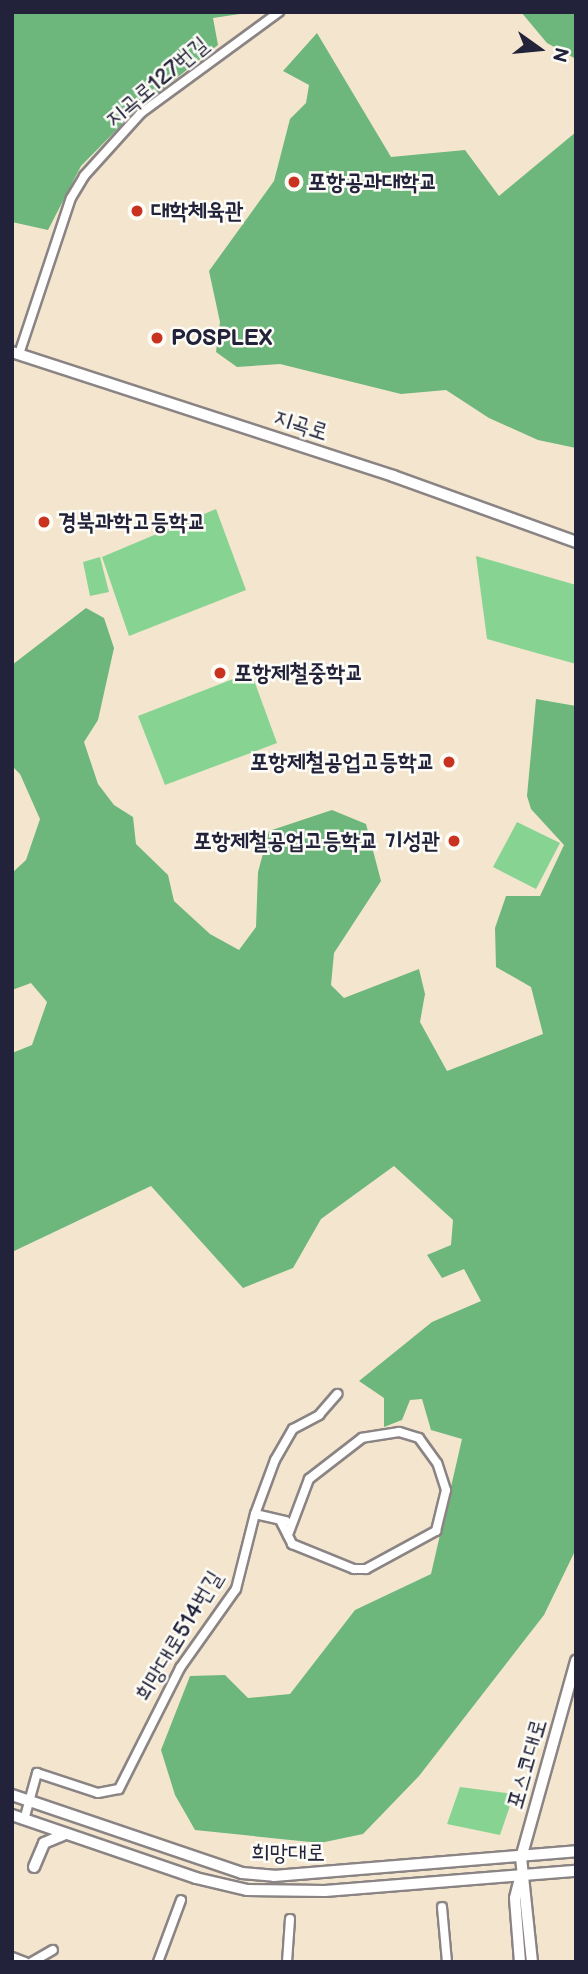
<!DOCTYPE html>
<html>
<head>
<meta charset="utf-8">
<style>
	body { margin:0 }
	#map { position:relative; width:588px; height:1974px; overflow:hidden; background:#f4e6ce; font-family:"Balsamiq Sans","Poor Story",sans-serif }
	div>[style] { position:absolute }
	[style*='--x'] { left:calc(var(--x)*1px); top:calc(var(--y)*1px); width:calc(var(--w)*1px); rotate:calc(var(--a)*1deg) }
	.green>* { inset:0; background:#87d492 }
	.forest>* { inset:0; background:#6db67c }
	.roads { filter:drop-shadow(2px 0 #8b8484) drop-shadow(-2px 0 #8b8484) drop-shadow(0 2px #8b8484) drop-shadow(0 -2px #8b8484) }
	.minor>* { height:8px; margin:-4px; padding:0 4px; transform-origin:4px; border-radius:4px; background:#fff }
	.major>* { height:10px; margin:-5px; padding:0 5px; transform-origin:5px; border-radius:5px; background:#fff }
	.dots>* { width:19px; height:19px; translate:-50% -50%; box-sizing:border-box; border:4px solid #fdfcf7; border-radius:50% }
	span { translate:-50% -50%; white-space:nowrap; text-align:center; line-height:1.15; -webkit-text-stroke:5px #fdfcf7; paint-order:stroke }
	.street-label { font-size:23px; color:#22223b }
	.poi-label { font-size:23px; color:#22223b; font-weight:700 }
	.left { translate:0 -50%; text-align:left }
	.right { translate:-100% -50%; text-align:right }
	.frame { position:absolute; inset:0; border:14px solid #22223b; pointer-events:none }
	.north { position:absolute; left:504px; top:14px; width:70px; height:70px; -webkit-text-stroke:5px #fdfcf7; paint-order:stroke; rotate:105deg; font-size:19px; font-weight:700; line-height:28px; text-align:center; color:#22223b }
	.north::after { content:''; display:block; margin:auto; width:24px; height:32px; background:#22223b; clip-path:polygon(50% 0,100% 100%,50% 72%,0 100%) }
</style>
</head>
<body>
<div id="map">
	<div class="green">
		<i style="clip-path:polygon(216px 509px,246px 590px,129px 636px,102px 557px)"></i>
		<i style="clip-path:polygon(476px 556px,576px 585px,576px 664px,487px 639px)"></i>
		<i style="clip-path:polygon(100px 557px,109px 592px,90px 596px,83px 562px)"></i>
		<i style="clip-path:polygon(251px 672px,277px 743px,165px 785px,138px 716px)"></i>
		<i style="clip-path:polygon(517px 822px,560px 843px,536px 889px,493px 867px)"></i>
		<i style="clip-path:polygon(460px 1787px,514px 1794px,500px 1835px,447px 1824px)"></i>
	</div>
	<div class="forest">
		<i style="clip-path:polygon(12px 12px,253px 12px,213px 18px,218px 45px,135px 111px,81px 166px,48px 230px,12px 222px)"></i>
		<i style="clip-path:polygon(521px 12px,576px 12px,576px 59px,547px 43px)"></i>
		<i style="clip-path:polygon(317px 33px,391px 157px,465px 150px,499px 196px,576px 132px,576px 448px,538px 440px,489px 418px,446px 390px,401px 394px,280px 364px,237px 367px,216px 352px,220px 322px,209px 271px,274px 181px,290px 119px,306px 103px,309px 85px,283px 71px)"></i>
		<i style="clip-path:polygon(86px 608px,104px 618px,114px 648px,98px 720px,84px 742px,98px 784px,114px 805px,133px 817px,136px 844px,168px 875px,174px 901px,210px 934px,239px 950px,256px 927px,258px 872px,269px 831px,332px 810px,366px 824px,381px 881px,334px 953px,331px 985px,344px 998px,419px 969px,425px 994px,420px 1022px,447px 1071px,543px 1034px,531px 987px,496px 967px,495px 928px,506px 896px,540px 896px,564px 845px,531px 809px,527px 796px,536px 699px,576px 706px,576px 1549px,544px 1615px,419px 1776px,363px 1834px,320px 1843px,195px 1830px,175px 1795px,161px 1750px,190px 1676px,225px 1675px,248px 1698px,290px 1694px,355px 1610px,431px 1574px,462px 1439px,431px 1430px,422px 1399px,410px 1400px,402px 1420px,384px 1427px,384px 1398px,359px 1381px,432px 1322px,481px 1301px,464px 1269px,442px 1278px,427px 1255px,451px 1245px,453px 1220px,394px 1166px,321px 1219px,293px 1268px,243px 1288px,151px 1186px,12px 1252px,12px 1053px,32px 1045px,47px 1002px,31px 983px,12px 990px,12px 873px,26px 860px,40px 819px,20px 774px,12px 766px,12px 665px)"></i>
	</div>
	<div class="roads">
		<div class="minor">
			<i style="--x:19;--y:354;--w:164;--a:-71.6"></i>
			<i style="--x:71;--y:198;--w:26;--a:-59"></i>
			<i style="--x:84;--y:176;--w:85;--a:-47.9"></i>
			<i style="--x:141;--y:113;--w:171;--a:-36.2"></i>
			<i style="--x:255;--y:1514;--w:32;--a:13"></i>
			<i style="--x:281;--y:1522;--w:25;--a:63"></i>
			<i style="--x:292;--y:1544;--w:67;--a:22"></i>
			<i style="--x:354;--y:1569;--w:12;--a:0"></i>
			<i style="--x:366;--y:1569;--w:80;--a:-28.5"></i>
			<i style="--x:436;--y:1531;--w:42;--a:-76.3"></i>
			<i style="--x:446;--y:1490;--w:28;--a:-108"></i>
			<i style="--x:437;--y:1463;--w:31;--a:-126"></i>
			<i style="--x:419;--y:1438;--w:21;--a:-163"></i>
			<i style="--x:399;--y:1432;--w:37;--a:171"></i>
			<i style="--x:362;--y:1438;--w:67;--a:142.3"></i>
			<i style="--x:309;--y:1479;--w:60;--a:110.6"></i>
			<i style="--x:24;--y:1820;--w:49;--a:-74.5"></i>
			<i style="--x:37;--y:1773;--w:64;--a:18.2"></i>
			<i style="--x:98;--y:1793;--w:21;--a:-11"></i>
			<i style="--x:119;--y:1789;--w:136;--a:-63.2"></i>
			<i style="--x:180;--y:1668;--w:97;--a:-54.7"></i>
			<i style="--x:236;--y:1589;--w:77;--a:-75.8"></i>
			<i style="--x:255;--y:1514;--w:58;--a:-69.7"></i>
			<i style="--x:275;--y:1460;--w:36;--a:-60"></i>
			<i style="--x:293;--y:1429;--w:30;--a:-28"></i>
			<i style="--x:319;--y:1415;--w:28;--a:-49"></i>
			<i style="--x:442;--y:1907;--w:55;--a:84.8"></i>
			<i style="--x:12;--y:1957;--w:14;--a:21"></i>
			<i style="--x:32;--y:1962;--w:24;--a:-30"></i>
			<i style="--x:158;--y:1962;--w:66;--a:-69.6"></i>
			<i style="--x:287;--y:1962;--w:43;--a:-86"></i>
		</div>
		<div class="major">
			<i style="--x:12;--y:352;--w:401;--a:18"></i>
			<i style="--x:393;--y:476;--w:195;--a:19.8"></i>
			<i style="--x:12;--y:1795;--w:243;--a:18.7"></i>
			<i style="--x:242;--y:1873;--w:32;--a:5"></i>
			<i style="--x:274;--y:1876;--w:303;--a:-4.7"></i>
			<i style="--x:12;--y:1815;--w:194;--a:18.9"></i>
			<i style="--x:196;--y:1878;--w:52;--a:13.2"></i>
			<i style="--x:247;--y:1890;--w:78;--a:0.7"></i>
			<i style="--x:325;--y:1891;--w:252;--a:-4.6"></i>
			<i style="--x:34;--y:1867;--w:26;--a:-67"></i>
			<i style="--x:44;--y:1843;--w:21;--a:-23"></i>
			<i style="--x:520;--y:1962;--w:64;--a:-94.5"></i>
			<i style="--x:515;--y:1898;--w:21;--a:-76"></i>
			<i style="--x:532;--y:1962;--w:105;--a:-96"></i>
			<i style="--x:521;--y:1858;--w:205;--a:-74.4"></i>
		</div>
	</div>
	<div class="dots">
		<i style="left:294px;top:182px;background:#c8321e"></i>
		<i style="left:137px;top:211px;background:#c8321e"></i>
		<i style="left:157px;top:338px;background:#c8321e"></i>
		<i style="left:44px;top:522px;background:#c8321e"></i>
		<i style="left:220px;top:673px;background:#c8321e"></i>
		<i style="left:449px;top:762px;background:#c8321e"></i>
		<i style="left:454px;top:841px;background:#c8321e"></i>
	</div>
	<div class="street-label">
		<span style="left:157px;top:82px;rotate:-40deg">지곡로127번길</span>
		<span style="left:301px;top:425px;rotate:18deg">지곡로</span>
		<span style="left:179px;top:1636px;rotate:-59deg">희망대로514번길</span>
		<span style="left:527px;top:1764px;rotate:-74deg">포스코대로</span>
		<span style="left:288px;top:1853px">희망대로</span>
	</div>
	<div class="poi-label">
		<span class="left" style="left:308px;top:182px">포항공과대학교</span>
		<span class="left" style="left:151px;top:211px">대학체육관</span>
		<span class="left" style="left:171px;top:338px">POSPLEX</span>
		<span class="left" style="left:58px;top:522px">경북과학고등학교</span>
		<span class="left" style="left:234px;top:673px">포항제철중학교</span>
		<span class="right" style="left:435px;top:762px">포항제철공업고등학교</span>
		<span class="right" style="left:440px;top:841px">포항제철공업고등학교 기성관</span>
	</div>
	<div class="frame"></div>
	<div class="north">N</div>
</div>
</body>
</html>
